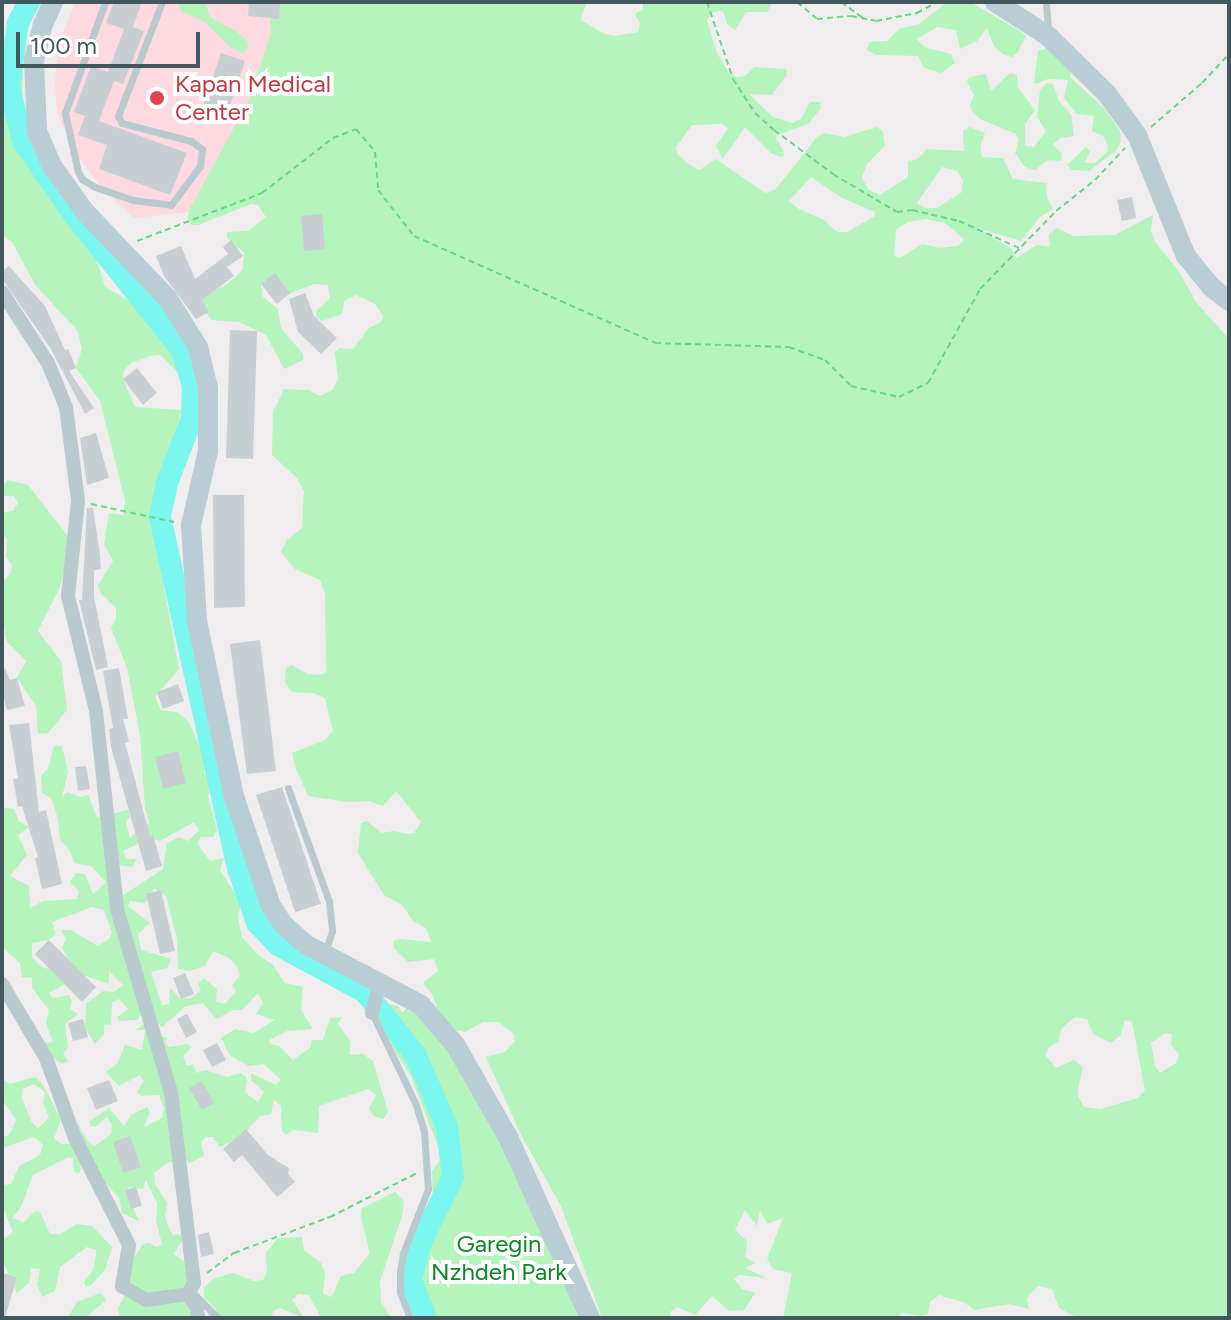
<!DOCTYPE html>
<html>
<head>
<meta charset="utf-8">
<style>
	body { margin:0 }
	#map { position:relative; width:1231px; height:1320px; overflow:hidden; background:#f0edee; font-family:Figtree,sans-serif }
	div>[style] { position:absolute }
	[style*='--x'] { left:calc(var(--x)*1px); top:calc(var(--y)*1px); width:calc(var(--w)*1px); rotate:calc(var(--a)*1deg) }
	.medical>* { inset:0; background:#fed9e0 }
	.green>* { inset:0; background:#b5f4bc }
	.river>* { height:22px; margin:-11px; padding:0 11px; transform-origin:11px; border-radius:11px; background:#7cf7ef }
	.building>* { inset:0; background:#c8cfd3 }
	.path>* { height:2px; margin-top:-1px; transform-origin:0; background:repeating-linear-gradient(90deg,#69d683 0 6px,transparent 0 10px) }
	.lane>* { height:7px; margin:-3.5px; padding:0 3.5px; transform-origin:3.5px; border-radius:3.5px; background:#b9cace }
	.street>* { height:14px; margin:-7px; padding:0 7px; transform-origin:7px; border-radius:7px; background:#b9cace }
	.secondary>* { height:20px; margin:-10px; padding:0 10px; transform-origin:10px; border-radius:10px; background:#b8cdd4 }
	.dots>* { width:22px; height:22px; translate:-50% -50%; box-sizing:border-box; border:4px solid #fff; border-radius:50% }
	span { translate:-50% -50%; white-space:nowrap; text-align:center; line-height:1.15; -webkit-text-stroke:8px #fff; paint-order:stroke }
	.health-label { font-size:24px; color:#be3a42 }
	.left { translate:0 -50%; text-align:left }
	.park-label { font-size:24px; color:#0b8628 }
	.frame { position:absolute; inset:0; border:4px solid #43575d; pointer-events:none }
	.scale { position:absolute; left:16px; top:32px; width:184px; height:36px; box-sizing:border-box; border:4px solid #43575d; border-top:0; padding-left:10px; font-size:24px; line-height:28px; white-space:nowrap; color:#43575d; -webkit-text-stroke:6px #fff; paint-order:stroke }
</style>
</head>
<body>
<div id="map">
	<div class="medical">
		<i style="clip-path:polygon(75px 2px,293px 2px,288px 28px,197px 211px,134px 218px,104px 190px,78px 157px,57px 113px,55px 83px,58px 45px)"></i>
	</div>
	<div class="green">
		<i style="clip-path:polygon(178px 2px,209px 2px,206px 5px,210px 17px,237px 32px,247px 41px,248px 48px,243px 53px,230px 47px,205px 22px,181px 11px)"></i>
		<i style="clip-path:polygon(evenodd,269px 2px,587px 2px,580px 20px,605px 34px,615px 36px,638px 32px,640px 23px,635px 14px,643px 9px,643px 2px,773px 2px,767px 12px,746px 12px,735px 30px,727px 24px,723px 11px,713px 12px,707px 20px,717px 53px,729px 73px,736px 77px,745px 76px,754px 67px,786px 69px,787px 75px,772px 95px,749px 94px,773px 117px,792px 123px,801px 119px,810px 102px,820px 102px,821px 108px,808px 124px,775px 136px,783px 150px,784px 156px,780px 157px,771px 153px,745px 127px,723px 159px,716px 146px,728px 128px,722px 124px,692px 125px,676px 147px,677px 154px,687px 163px,699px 170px,716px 159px,765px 193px,775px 190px,817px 137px,825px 133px,844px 137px,877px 127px,883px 132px,885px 146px,867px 164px,862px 177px,868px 189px,880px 195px,908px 177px,908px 161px,918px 159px,927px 149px,964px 151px,963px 131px,969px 127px,985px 133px,980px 146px,982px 157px,1003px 158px,1013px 179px,1046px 183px,1047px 197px,1053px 209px,1040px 217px,1021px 241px,977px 228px,1012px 249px,1016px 258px,1037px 245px,1050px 247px,1049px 234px,1057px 228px,1073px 236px,1115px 235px,1153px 215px,1151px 231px,1155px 242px,1178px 270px,1196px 302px,1229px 339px,1229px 1318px,1078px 1318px,1059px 1308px,1052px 1289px,1038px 1286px,1027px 1298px,1029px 1309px,1009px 1304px,974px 1310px,965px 1303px,939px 1295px,930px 1302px,928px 1314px,921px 1316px,902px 1313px,897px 1318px,783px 1318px,792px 1273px,773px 1269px,767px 1259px,783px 1218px,767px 1224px,760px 1210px,757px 1226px,745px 1210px,735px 1230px,747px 1241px,745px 1257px,755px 1263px,745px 1268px,766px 1278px,739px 1275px,734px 1279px,742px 1289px,755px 1293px,744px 1310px,729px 1311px,712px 1296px,695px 1315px,677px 1307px,670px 1312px,672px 1318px,602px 1318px,561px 1206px,522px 1137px,486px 1057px,505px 1052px,515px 1041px,514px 1034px,499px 1022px,483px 1022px,465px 1032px,451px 1029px,441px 1020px,432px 994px,423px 983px,438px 971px,434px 959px,408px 962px,394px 948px,393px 941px,400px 939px,431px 942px,426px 928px,413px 921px,402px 905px,384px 895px,358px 853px,361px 823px,367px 821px,382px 833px,394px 831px,408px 834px,414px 833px,421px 822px,396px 791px,383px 806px,369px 801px,348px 802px,308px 796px,295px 766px,292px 753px,325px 740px,333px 731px,325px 698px,313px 693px,292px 692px,285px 682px,286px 669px,291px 665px,308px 674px,320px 675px,326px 672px,325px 593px,320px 580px,295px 569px,281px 552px,287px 540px,302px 528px,304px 491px,297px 478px,272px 455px,273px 412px,284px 389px,308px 390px,320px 396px,332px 390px,338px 379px,335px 352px,339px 348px,353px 349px,369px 328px,381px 322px,383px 316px,375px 304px,356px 295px,344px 301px,342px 314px,322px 321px,316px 317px,317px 310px,330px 298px,328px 285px,314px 284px,289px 294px,266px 280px,261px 284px,262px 296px,278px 309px,281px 328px,303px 354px,303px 360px,284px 369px,266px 335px,239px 322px,211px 320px,193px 293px,223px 287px,239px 274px,243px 269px,244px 253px,227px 238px,227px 232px,248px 231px,266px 217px,258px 205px,251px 204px,198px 225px,191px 225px,188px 218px,189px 210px,249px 100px,271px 32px,269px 2px,942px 167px,957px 171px,963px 180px,962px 192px,937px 208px,925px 208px,917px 203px,942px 167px,269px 2px,811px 177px,842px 198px,875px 212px,875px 216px,847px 232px,837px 232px,824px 220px,797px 208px,789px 201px,811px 177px,269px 2px,926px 219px,945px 223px,964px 239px,958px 246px,940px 248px,922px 244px,900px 258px,894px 256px,896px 230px,907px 222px,926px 219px,269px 2px,1075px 1017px,1087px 1019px,1093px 1034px,1111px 1043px,1120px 1036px,1125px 1020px,1132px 1022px,1145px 1090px,1138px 1098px,1100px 1109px,1084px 1107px,1077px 1094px,1083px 1067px,1074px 1060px,1056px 1068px,1045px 1055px,1048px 1048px,1059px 1041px,1061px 1029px,1075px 1017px,269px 2px,1165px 1033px,1172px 1034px,1171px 1045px,1179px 1054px,1176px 1063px,1160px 1073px,1155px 1066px,1151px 1043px,1165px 1033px)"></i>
		<i style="clip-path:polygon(947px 2px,970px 2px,1020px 31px,1026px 36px,1018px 52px,1012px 57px,1003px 54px,994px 46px,987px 28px,977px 41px,960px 49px,956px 30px,937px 27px,917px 39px,924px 47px,951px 54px,955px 63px,941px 73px,924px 68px,918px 56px,876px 55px,867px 50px,869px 42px,887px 41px,899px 29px,919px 24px)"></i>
		<i style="clip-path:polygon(1047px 48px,1070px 68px,1071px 78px,1105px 109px,1120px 131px,1121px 141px,1116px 151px,1089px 171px,1072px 170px,1067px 165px,1086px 147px,1090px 151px,1085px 163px,1095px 163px,1107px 152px,1108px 146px,1104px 137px,1092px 131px,1094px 116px,1077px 114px,1064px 98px,1068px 80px,1048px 79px,1036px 84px,1034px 82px,1038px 51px)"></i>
		<i style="clip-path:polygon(evenodd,2px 50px,15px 55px,23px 69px,22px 101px,27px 126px,23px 151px,93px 248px,105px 287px,155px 315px,192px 359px,182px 377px,161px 355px,150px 356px,131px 363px,124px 370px,123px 379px,135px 407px,181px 410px,160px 518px,163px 582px,179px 669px,155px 697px,161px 710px,177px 712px,188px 721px,205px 757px,204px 773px,212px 786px,208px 796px,217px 831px,213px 837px,201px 837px,197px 843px,210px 861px,224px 858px,220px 870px,241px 903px,238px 917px,242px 937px,258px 955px,272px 964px,285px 983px,303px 987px,301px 1010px,313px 1029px,287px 1031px,269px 1040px,270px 1044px,279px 1046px,293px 1060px,310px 1048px,312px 1040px,323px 1040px,330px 1018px,342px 1017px,338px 1024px,350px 1041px,350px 1055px,363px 1054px,373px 1061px,388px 1112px,383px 1119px,374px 1116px,369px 1109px,376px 1095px,368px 1089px,319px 1106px,318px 1133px,294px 1130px,286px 1135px,282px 1131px,281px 1106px,274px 1099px,271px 1114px,260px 1116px,242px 1136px,220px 1147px,213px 1137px,206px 1137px,201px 1142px,204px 1156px,189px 1163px,185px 1158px,167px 1163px,154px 1173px,155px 1184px,167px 1203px,165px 1216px,169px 1229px,173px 1235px,179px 1234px,183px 1239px,174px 1254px,191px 1267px,196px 1310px,188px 1318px,120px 1318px,118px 1308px,125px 1295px,129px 1265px,143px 1244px,149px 1243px,157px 1247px,162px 1244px,156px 1221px,157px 1203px,146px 1180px,143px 1189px,130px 1187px,125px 1191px,139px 1221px,122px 1213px,119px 1198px,93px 1169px,77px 1122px,89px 1143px,95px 1146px,111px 1134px,112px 1125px,107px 1117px,95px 1127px,90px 1126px,90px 1121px,109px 1108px,124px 1126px,131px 1115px,147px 1107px,150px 1112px,144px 1127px,162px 1118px,164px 1108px,159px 1095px,141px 1096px,137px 1092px,144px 1081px,140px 1075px,119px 1086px,106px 1072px,118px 1063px,125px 1045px,142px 1050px,145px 1030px,136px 1030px,147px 1022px,161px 1036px,168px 1038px,165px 1042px,169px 1047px,188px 1044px,192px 1047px,183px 1056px,187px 1066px,193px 1064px,196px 1073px,206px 1070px,227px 1077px,241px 1073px,247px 1078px,245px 1093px,258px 1102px,264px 1092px,251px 1080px,251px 1073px,276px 1085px,281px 1080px,264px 1064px,249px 1066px,230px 1056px,221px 1038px,235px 1029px,253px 1033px,275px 1020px,256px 1014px,263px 1003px,258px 993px,242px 1010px,233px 1010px,216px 1019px,203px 1003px,186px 1006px,162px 1027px,143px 1013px,137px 1020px,119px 1021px,117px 1017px,128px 1009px,119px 999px,112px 1002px,111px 1025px,104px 1024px,104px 1034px,95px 1044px,85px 1028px,86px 1004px,103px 991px,114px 992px,123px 985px,109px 971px,109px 984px,83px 975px,49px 993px,53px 998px,69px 995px,72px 1001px,70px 1009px,78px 1014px,65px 1024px,68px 1047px,63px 1054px,68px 1061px,62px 1064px,53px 1058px,44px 1043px,53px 1042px,46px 1023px,49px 1010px,32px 988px,32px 978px,22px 977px,20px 963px,2px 947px,2px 807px,14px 809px,19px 821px,29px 827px,18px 835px,27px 855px,10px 876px,29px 886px,30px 908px,43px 901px,77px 899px,79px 891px,70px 882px,76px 873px,85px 874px,93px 894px,106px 882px,91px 866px,74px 863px,70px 851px,60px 840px,58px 819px,51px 798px,42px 793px,41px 776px,48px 768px,54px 746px,62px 746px,68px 772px,62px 797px,67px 792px,81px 797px,88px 795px,97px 817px,128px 810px,130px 816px,126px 822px,130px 838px,149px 823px,145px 808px,140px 735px,127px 668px,111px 628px,116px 619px,116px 608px,101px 594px,98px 585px,113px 561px,104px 544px,109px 513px,123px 515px,125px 501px,100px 401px,76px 368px,82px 349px,77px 330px,36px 286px,12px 242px,2px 235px,2px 50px,194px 822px,199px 830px,188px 841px,179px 837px,167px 843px,163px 869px,122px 896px,119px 865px,132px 867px,137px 859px,127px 859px,123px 851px,150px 838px,160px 841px,194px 822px,2px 50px,154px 888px,166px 896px,177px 939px,178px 969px,189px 971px,205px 966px,213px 951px,229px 958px,238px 968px,240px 975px,232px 986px,236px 991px,225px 1004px,216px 1002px,217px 989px,204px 978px,198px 984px,201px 990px,191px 998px,181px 999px,170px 988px,169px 1004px,162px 1005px,151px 972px,167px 968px,171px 959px,141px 950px,138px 934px,150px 923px,128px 906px,130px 901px,145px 903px,154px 888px,2px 50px,92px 907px,104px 910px,112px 933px,109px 939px,98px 946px,71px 930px,61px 930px,66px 939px,62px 948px,72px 966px,64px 973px,41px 967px,32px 957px,32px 943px,49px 940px,56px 934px,52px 922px,92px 907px)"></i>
		<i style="clip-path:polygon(1010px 73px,1017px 75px,1018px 88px,1035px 110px,1025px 124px,1025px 146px,1034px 147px,1046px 131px,1037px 117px,1040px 90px,1047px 83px,1053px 84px,1059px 101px,1071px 115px,1074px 136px,1061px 138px,1053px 144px,1062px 154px,1061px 161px,1048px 160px,1035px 170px,1025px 167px,1015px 153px,1019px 140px,1016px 134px,980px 119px,972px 111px,970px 105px,974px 95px,967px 82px,969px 77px,986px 74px,991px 91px)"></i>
		<i style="clip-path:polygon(8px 480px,28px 485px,71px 540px,60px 587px,38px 631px,61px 661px,67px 710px,48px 733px,38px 734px,36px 706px,17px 678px,26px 661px,7px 642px,2px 617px,2px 582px,10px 574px,12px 565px,6px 557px,7px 539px,2px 533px,2px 513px,13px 511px,18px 503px,14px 496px,4px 496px,2px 487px)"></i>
		<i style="clip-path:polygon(390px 1004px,398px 1006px,402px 1013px,408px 1006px,449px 1051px,472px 1095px,493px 1102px,589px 1318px,415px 1318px,403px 1277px,433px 1204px,432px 1171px,442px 1157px,411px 1076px,391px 1045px,383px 1020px)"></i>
		<i style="clip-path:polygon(evenodd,35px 1077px,42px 1083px,61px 1119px,54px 1138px,61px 1144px,72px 1144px,78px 1152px,81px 1168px,79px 1173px,74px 1172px,73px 1158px,68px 1157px,33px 1175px,21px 1207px,12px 1218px,24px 1222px,35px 1211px,40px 1212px,50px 1234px,60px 1234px,77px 1224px,92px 1226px,112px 1247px,105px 1270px,90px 1286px,86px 1287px,84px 1282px,93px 1270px,96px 1255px,96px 1250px,87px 1247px,60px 1267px,55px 1291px,42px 1297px,37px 1284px,40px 1269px,31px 1268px,29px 1283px,17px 1293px,2px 1259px,2px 1240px,13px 1232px,4px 1210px,2px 1185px,11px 1184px,19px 1166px,40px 1155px,43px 1145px,34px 1137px,2px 1148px,2px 1138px,10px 1134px,16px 1120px,2px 1099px,2px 1079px,10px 1084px,35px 1077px,34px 1084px,45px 1092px,43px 1102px,49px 1118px,38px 1128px,32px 1123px,22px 1098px,22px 1089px,34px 1084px)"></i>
		<i style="clip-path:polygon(395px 1192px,404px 1201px,402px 1216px,380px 1281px,381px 1302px,391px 1318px,321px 1318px,309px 1295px,298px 1294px,292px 1300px,304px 1318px,280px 1308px,273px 1311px,272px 1318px,208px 1318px,208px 1310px,216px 1313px,216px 1309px,204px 1297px,204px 1287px,215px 1278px,233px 1273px,254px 1281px,263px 1280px,267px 1271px,266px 1253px,278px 1238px,302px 1237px,304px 1250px,321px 1263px,325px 1272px,323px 1294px,332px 1297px,341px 1276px,354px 1273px,370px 1253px,361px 1217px,362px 1208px)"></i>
		<i style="clip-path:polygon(101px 1293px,106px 1300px,85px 1318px,67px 1318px,77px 1302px)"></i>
	</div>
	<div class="river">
		<i style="--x:29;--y:2;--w:24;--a:118"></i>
		<i style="--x:18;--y:23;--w:65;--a:98"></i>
		<i style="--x:9;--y:87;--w:56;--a:75.5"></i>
		<i style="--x:23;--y:141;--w:91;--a:55.3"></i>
		<i style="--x:75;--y:216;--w:171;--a:51.4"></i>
		<i style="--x:182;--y:350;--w:37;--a:73"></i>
		<i style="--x:193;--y:385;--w:33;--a:92"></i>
		<i style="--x:192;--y:418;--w:70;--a:111"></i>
		<i style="--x:167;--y:483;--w:35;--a:102"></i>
		<i style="--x:160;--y:517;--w:360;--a:77.5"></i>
		<i style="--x:238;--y:868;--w:58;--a:70.9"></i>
		<i style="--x:257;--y:923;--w:30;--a:46"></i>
		<i style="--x:278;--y:945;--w:99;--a:28.4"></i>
		<i style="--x:365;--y:992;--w:80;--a:51.1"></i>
		<i style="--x:415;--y:1054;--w:80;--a:66.3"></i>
		<i style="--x:447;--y:1127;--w:50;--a:83.2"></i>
		<i style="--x:453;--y:1177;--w:72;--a:116.2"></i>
		<i style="--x:421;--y:1242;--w:39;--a:105"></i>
		<i style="--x:411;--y:1280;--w:41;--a:68.5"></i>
	</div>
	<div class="building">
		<i style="clip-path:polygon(114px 2px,142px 2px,133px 27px,144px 31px,123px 84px,114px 81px,99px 121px,187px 153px,170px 195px,99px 169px,107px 145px,78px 135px,85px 116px,74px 112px,91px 66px,108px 72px,124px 29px,106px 23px)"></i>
		<i style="clip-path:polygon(249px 2px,280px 2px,279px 19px,248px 16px)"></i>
		<i style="clip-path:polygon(221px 53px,245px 61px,227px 114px,203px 106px)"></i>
		<i style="clip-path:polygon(1132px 197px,1136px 218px,1122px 221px,1117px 200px)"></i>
		<i style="clip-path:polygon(322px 214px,325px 249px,304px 251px,301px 216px)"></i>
		<i style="clip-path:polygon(231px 240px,243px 256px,227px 267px,234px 276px,202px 300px,209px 312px,196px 319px,164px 276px,156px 256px,181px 246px,195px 279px,228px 254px,223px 247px)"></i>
		<i style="clip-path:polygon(9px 266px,45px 306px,65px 350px,68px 349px,76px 368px,69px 371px,94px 408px,85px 414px,51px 349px,2px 279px,2px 271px)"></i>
		<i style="clip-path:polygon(275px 273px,290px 293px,277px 304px,261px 284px)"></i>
		<i style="clip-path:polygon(305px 293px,314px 316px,337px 338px,321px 354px,298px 332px,289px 299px)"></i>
		<i style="clip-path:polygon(230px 330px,257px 331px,253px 459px,226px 458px)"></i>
		<i style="clip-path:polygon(137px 368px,157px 393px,143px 405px,123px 379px)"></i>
		<i style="clip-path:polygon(96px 433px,109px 478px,87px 485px,80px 438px)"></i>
		<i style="clip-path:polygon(213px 495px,244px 495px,245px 607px,214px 608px)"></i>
		<i style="clip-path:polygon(87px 508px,93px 508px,100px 555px,101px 569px,94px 570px,94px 597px,108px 667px,96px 670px,79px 600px,82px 600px)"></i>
		<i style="clip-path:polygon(260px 640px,276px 771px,247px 774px,230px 644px)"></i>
		<i style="clip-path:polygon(2px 662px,10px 680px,17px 678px,25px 706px,7px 710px,2px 692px)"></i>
		<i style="clip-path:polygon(119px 668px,128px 719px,123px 719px,129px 742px,125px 743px,150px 836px,153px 835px,162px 866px,146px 871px,111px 747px,109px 729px,113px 728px,103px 671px)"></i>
		<i style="clip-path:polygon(178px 684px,184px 701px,163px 709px,157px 692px)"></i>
		<i style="clip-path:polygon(29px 723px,39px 812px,46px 810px,62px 884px,42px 889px,35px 858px,38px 857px,22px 806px,18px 807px,13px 779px,18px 778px,9px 725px)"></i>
		<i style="clip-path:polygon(178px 751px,186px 783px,163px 789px,155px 757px)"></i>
		<i style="clip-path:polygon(86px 766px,90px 789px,78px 791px,75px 767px)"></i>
		<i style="clip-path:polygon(282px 787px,321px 904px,295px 912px,256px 795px)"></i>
		<i style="clip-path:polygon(161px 890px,175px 951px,160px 954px,146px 894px)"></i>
		<i style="clip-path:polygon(49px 940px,96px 987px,82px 1002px,35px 954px)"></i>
		<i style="clip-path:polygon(185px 973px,194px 994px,181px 999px,173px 978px)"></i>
		<i style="clip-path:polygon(187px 1014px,197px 1032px,186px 1038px,177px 1019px)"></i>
		<i style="clip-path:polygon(83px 1019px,88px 1037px,73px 1041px,68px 1023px)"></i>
		<i style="clip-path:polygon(217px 1043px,226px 1060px,212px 1067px,203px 1050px)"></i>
		<i style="clip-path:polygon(109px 1080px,118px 1101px,96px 1110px,87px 1088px)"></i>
		<i style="clip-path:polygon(202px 1081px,214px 1103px,202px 1110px,189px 1088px)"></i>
		<i style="clip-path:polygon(246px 1129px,268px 1155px,289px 1168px,288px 1174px,295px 1182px,277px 1197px,242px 1155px,234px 1162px,223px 1149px)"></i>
		<i style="clip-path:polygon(130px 1136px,141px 1167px,123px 1173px,113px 1142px)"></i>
		<i style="clip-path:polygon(136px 1187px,142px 1206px,131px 1209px,125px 1190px)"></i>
		<i style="clip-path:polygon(209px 1232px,214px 1254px,201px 1257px,198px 1235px)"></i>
		<i style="clip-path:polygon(2px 1273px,17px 1277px,5px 1318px,2px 1318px)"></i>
	</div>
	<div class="path">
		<i style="--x:707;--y:2;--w:81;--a:71.3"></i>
		<i style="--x:733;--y:79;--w:40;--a:57.1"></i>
		<i style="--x:755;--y:113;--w:25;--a:42"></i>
		<i style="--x:774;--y:130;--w:74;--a:36.7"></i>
		<i style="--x:833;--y:174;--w:74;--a:30.7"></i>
		<i style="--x:897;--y:212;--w:15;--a:-8"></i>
		<i style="--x:912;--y:210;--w:48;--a:13.2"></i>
		<i style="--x:959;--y:221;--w:66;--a:24.2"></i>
		<i style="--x:797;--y:2;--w:26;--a:40"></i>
		<i style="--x:817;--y:19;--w:34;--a:-5"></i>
		<i style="--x:851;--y:16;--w:25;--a:11"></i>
		<i style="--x:876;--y:21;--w:42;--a:-11"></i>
		<i style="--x:917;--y:13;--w:24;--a:-28"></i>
		<i style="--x:841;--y:2;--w:27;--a:36"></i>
		<i style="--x:1151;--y:127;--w:67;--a:-40.8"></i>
		<i style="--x:1202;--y:83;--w:40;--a:-47"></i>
		<i style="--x:137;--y:241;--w:134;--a:-21"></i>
		<i style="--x:262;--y:193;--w:90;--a:-37.8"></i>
		<i style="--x:333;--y:138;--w:25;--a:-21"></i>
		<i style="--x:356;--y:129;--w:30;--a:50"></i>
		<i style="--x:375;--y:152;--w:38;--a:85"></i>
		<i style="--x:378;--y:190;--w:58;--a:52"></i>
		<i style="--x:414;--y:236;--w:264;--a:23.9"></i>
		<i style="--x:655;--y:343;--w:134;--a:1.7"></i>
		<i style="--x:789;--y:347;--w:38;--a:20"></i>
		<i style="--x:825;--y:360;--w:37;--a:45"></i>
		<i style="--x:851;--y:386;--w:49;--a:12.9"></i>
		<i style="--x:899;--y:397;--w:32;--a:-26"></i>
		<i style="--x:928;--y:383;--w:107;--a:-61"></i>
		<i style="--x:980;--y:289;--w:109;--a:-45.7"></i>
		<i style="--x:1056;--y:211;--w:50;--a:-38.5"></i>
		<i style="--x:1095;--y:180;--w:44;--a:-46.8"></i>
		<i style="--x:91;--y:504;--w:85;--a:12.2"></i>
		<i style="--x:207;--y:1273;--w:34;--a:-37"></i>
		<i style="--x:234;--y:1253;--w:103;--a:-20.6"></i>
		<i style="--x:330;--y:1217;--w:97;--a:-26.8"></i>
	</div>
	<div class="lane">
		<i style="--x:105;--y:2;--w:118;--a:109.8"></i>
		<i style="--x:65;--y:113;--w:60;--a:77.6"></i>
		<i style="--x:78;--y:172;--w:8;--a:60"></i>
		<i style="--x:82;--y:179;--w:15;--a:32"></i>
		<i style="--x:95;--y:187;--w:40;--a:18.9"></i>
		<i style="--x:133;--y:200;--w:38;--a:7"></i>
		<i style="--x:171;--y:205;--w:49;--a:-53.4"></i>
		<i style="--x:200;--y:166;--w:17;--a:-83"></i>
		<i style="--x:202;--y:149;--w:14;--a:-144"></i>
		<i style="--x:191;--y:141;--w:71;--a:-165.4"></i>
		<i style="--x:122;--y:123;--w:8;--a:-120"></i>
		<i style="--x:118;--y:116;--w:122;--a:-68.9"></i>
		<i style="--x:1046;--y:2;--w:31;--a:86"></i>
		<i style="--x:288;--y:788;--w:120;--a:70.1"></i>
		<i style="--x:329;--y:901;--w:30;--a:84"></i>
		<i style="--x:332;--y:931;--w:22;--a:108"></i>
		<i style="--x:372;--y:1013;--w:102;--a:64.4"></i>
		<i style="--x:416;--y:1105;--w:27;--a:73"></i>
		<i style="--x:424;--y:1131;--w:58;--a:86.1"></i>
		<i style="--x:428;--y:1189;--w:69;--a:111.3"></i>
		<i style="--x:403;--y:1253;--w:18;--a:99"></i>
		<i style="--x:400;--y:1271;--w:21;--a:90"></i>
		<i style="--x:400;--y:1292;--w:28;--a:69"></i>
		<i style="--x:190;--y:1290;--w:40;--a:45"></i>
	</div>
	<div class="street">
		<i style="--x:2;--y:292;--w:85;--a:57.1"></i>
		<i style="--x:48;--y:363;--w:48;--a:67.8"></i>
		<i style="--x:66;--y:407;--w:95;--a:82.7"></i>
		<i style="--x:78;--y:501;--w:96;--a:96"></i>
		<i style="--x:68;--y:596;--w:118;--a:76.3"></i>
		<i style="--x:96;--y:711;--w:199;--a:83.9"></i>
		<i style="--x:117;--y:909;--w:191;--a:73.6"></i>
		<i style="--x:171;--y:1092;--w:192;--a:83.1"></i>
		<i style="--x:194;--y:1283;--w:13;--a:119"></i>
		<i style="--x:2;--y:984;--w:86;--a:59.3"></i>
		<i style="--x:46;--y:1058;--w:85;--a:70.1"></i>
		<i style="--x:75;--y:1138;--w:120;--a:63.2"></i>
		<i style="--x:129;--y:1245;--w:42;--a:99.7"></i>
		<i style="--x:122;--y:1286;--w:28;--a:30"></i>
		<i style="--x:146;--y:1300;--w:42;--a:-8.1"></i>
		<i style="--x:372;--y:1013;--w:32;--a:-76"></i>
		<i style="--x:188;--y:1294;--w:17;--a:57"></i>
		<i style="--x:197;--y:1308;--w:10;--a:84"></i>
	</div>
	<div class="secondary">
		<i style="--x:53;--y:2;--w:24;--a:114"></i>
		<i style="--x:43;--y:24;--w:38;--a:104"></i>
		<i style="--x:34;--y:61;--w:70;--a:87.5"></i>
		<i style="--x:37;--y:131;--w:38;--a:67"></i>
		<i style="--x:52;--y:166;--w:57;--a:54.3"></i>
		<i style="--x:85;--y:212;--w:120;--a:46.3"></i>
		<i style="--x:168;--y:299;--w:57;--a:58"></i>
		<i style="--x:198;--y:347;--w:42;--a:76.3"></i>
		<i style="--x:208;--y:388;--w:63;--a:90"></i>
		<i style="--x:208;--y:451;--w:76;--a:102.9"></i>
		<i style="--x:191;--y:525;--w:96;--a:86.4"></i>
		<i style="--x:197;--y:621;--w:179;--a:78.1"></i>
		<i style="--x:234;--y:796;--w:116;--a:71.4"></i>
		<i style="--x:271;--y:906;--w:22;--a:56"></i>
		<i style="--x:283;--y:924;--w:30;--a:42"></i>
		<i style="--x:305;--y:944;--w:131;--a:27.7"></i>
		<i style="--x:421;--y:1005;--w:54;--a:49.5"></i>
		<i style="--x:456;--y:1046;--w:105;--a:60.3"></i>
		<i style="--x:508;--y:1137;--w:199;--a:65.6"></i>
		<i style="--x:995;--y:2;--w:63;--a:32.7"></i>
		<i style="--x:1048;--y:36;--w:83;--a:44.5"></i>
		<i style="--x:1107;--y:94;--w:51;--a:53.8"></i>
		<i style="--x:1137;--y:135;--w:131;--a:68"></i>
		<i style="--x:1186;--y:256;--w:38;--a:51"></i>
		<i style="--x:1210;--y:286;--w:24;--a:38"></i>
	</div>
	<div class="dots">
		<i style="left:157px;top:98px;background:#e0444e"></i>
	</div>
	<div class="health-label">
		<span class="left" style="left:175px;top:98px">Kapan Medical<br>Center</span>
	</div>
	<div class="park-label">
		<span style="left:499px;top:1258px">Garegin<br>Nzhdeh Park</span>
	</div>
	<div class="frame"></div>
	<div class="scale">100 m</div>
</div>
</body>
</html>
